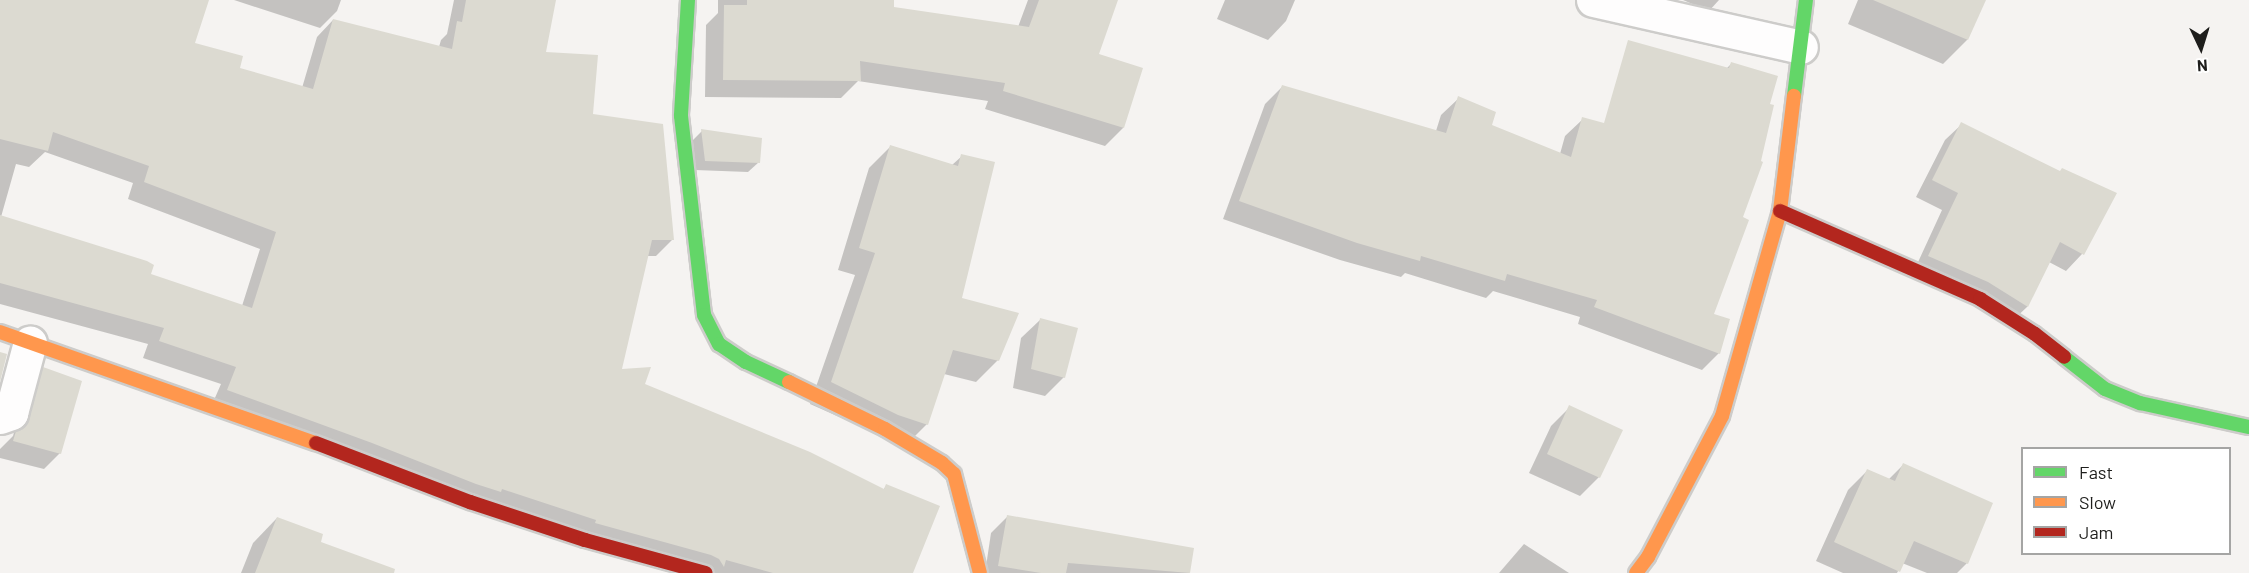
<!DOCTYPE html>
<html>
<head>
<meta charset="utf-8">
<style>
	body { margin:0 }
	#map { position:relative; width:2249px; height:573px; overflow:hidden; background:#f5f3f1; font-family:Barlow,sans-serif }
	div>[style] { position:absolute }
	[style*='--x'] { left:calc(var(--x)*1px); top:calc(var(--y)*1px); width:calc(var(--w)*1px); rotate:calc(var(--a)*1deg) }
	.shadow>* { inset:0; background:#0003 }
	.building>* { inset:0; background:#dcdad1 }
	.roads { filter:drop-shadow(2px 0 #cdccca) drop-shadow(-2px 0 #cdccca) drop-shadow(0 2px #cdccca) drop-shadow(0 -2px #cdccca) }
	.street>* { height:33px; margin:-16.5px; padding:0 16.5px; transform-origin:16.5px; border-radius:16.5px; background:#fefdfd }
	.fast>* { height:14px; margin:-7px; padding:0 7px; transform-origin:7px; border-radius:7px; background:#63d668 }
	.slow>* { height:14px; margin:-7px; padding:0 7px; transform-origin:7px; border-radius:7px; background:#ff974d }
	.jam>* { height:14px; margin:-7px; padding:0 7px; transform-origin:7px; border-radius:7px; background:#b3261e }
	span { translate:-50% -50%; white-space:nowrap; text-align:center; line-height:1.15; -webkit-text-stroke:4.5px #fff; paint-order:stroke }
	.legend { position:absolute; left:2021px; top:447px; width:210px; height:108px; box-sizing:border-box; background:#fff; border:2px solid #a5a5a4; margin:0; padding:8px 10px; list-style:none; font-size:18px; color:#1e1e1c }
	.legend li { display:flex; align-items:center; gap:12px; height:30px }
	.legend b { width:30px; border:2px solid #a5a5a4 }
	.north { position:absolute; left:2171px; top:18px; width:60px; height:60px; -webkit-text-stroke:4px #fff; paint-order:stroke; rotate:176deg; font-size:16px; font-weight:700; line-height:24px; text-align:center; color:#1e1e1c }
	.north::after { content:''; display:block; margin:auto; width:21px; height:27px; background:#1e1e1c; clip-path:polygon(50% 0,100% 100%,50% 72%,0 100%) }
</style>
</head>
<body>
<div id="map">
	<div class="shadow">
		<i style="clip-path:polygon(evenodd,0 0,208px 0,193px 44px,238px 69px,302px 88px,317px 37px,333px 20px,439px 47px,441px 40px,447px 34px,454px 0,555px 0,544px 54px,592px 115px,673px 239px,656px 256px,646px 256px,620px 371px,643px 385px,883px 490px,887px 485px,913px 573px,697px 573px,211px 407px,221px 384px,143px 358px,148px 344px,0 304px,0 0,45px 152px,133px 183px,128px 199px,260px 249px,242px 306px,149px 275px,1px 217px,16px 164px,29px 167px,45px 152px)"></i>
		<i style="clip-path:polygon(234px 0,341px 0,337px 11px,320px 28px)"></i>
		<i style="clip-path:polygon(718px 0,784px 0,1018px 27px,1028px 0,1117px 0,1097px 55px,1141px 69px,1123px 128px,1105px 146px,985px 109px,988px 101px,858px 81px,841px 98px,705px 97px,706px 25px,718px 13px)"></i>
		<i style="clip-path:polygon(1225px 0,1295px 0,1286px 21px,1268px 40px,1217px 19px)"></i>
		<i style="clip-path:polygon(1683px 0,1719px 0,1709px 11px)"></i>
		<i style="clip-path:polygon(1858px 0,1984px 0,1967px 40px,1943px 64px,1848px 24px)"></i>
		<i style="clip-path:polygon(1731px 64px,1741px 218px,1712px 315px,1719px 353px,1702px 370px,1578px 324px,1580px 317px,1493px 291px,1486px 298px,1405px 273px,1401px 277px,1340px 260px,1223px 219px,1265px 104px,1282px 87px,1436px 131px,1441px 115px,1459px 98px,1490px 126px,1560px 154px,1565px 136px,1583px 119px,1603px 124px,1726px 69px)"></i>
		<i style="clip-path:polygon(1962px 124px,2059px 173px,2115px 194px,2082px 254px,2066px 271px,2049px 262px,2027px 307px,2010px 323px,1913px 273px,1942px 210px,1916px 197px,1945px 140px)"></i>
		<i style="clip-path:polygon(702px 131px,759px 162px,748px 172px,695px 170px,692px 141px)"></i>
		<i style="clip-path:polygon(891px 146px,952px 165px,962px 156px,960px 299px,998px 360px,976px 382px,944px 374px,927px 424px,905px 446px,810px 404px,855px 275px,838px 270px,869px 168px)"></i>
		<i style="clip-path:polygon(1040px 320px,1064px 377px,1045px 396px,1013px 388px,1021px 338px)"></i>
		<i style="clip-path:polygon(43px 369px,60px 453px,44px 469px,0 458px,0 449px,13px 436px,27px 385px)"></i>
		<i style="clip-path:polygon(1570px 407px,1599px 477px,1580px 496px,1529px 473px,1551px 426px)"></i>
		<i style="clip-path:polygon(1903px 465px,1967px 563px,1957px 573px,1927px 573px,1902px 563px,1897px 573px,1843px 573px,1816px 561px,1848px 490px,1867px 471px,1888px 480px)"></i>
		<i style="clip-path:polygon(1007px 517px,1192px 549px,1189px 573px,985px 573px,991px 533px)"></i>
		<i style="clip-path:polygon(277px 518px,319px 543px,326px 573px,241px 573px,253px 543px)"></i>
		<i style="clip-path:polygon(1524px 544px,1569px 573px,1499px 573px)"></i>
	</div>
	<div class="building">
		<i style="clip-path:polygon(0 0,209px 0,195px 43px,243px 56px,240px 68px,313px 89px,333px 19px,452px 49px,457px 21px,462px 22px,466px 0,556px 0,546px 52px,598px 55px,593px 114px,663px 124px,674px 240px,652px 240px,622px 369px,651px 367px,645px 384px,810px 452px,884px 489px,886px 484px,940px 506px,913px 573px,773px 573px,726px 560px,724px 567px,719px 559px,711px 555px,595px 523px,596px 520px,502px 489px,501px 492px,476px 484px,372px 443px,227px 390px,236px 367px,159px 341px,164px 328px,0 283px,0 215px,147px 261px,154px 265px,151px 274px,252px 308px,276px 232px,144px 182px,149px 166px,53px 132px,48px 151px,0 139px)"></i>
		<i style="clip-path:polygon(747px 0,894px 0,894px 7px,1029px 27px,1039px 0,1118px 0,1099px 54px,1143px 68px,1124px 128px,1003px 91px,1005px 83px,860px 61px,861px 81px,723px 80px,724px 5px,747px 5px)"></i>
		<i style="clip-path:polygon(1873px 0,1986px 0,1968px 40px)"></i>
		<i style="clip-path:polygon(1628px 40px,1729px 68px,1731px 62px,1778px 76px,1770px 104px,1774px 105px,1761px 161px,1763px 162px,1743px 217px,1749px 220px,1714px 314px,1730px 319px,1720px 354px,1594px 307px,1597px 300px,1507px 274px,1505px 281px,1421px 256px,1420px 261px,1357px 243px,1239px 201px,1282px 85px,1446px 133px,1458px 96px,1496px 112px,1492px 125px,1571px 157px,1582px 117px,1604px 123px)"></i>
		<i style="clip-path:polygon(1961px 122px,2060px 171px,2062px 168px,2117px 193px,2084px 255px,2060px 242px,2028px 307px,1988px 282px,1928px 256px,1958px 193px,1932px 180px)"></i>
		<i style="clip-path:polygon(701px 129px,762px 138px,760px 163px,705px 161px)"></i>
		<i style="clip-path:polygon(890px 145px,958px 166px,961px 154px,995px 162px,962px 298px,1019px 313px,999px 361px,953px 350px,928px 425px,898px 415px,831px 382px,875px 253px,859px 248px)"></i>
		<i style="clip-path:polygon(1040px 318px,1078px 328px,1065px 378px,1031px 369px)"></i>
		<i style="clip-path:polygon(0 352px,7px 354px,0 382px)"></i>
		<i style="clip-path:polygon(43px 367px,82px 381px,61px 454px,13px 441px,16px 431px,24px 426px,29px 418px)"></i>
		<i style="clip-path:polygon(1569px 405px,1623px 430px,1600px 478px,1547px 454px)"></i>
		<i style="clip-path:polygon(1903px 463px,1993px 503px,1968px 564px,1914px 541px,1900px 572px,1834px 542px,1867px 469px,1895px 481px)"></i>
		<i style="clip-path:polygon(1007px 515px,1194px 548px,1190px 573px,1068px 563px,1066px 573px,1041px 573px,998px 566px)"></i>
		<i style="clip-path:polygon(277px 517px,323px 534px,321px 542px,395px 569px,394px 573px,255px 573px)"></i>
	</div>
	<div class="roads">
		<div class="street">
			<i style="--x:1593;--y:0;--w:213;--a:12.7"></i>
			<i style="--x:0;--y:417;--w:12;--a:-20"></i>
			<i style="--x:11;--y:413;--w:73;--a:-75"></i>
		</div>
		<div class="fast">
			<i style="--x:688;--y:0;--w:116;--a:93.5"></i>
			<i style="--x:681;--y:116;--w:200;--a:83.4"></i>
			<i style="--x:704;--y:315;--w:33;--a:63"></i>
			<i style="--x:719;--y:344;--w:32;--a:34"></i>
			<i style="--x:746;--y:362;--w:47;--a:24.9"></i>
			<i style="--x:1794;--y:96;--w:97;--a:-82.9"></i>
			<i style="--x:2064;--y:357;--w:52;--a:38"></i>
			<i style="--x:2105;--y:389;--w:38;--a:22"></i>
			<i style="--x:2140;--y:403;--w:112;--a:12.4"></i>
		</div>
		<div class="slow">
			<i style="--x:0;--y:332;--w:335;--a:19.4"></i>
			<i style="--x:789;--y:382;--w:107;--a:26.1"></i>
			<i style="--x:885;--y:429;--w:66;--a:30.8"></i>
			<i style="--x:942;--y:463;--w:16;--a:43"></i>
			<i style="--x:954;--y:474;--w:102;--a:75.3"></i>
			<i style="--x:1636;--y:573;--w:20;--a:-53"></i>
			<i style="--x:1648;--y:557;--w:159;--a:-62.3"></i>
			<i style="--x:1722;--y:416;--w:213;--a:-74.2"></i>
			<i style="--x:1780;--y:211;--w:116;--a:-83.1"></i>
		</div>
		<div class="jam">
			<i style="--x:1780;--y:211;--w:219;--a:23.7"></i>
			<i style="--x:1980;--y:299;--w:65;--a:32.5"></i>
			<i style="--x:2035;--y:334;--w:37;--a:38"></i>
			<i style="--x:316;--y:443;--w:165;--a:21"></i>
			<i style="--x:470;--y:502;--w:121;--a:18.3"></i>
			<i style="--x:585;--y:540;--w:125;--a:15.3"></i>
		</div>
	</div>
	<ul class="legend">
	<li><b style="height:8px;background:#63d668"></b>Fast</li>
	<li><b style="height:8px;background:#ff974d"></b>Slow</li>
	<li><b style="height:8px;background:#b3261e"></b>Jam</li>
	</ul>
	<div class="north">N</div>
</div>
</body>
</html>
